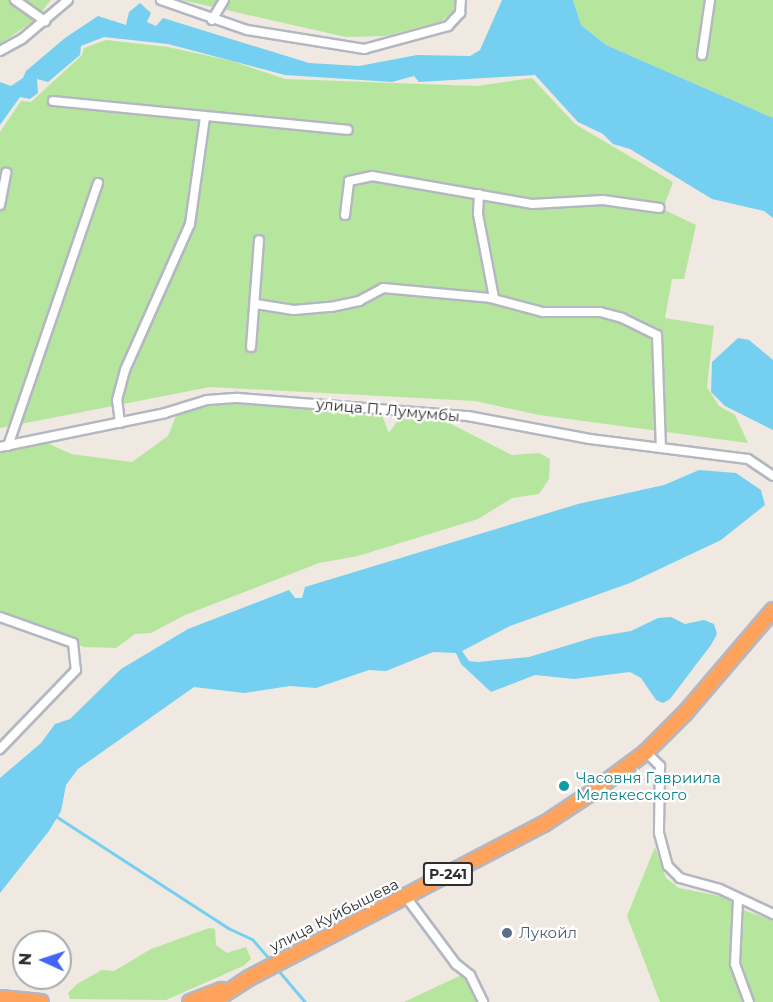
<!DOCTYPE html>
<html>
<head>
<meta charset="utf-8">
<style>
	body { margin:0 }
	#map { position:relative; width:773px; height:1002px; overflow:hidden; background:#efe9e1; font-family:Montserrat,sans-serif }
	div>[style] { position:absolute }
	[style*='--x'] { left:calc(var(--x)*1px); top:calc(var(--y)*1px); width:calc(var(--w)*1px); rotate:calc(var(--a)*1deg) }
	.green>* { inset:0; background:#b6e59e }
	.water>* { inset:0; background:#75cff0 }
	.stream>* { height:3px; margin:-1.5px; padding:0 1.5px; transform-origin:1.5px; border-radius:1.5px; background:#75cff0 }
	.roads { filter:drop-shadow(2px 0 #b4b7c1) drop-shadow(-2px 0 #b4b7c1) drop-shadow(0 2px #b4b7c1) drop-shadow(0 -2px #b4b7c1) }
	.street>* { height:8px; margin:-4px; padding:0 4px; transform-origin:4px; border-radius:4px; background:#fff }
	.highway>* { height:14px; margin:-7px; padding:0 7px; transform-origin:7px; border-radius:7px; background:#ffa35c }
	.dots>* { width:16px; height:16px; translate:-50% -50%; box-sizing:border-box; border:3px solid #fff; border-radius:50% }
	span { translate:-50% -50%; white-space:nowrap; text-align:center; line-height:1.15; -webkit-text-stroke:4.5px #fff; paint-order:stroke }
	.shield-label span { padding:2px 4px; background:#fff; border:2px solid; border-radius:4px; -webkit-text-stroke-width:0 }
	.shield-label { font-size:14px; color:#2e2e2e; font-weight:700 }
	.street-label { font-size:15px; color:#2e2e2e }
	.culture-label { font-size:15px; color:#0d838f }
	.left { translate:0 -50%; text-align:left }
	.service-label { font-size:15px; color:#4e5e75 }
	.north { position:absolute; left:12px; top:930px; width:60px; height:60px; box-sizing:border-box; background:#fff; border:2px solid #ababab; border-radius:50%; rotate:273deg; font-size:16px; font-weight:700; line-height:24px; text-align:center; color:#2e2e2e }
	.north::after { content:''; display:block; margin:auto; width:21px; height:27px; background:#4264fb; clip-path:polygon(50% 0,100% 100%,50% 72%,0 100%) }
</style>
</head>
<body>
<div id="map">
	<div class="green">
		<i style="clip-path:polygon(0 0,51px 0,35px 20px,0 44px)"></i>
		<i style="clip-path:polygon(182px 0,456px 0,453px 11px,442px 21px,386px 36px,346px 37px)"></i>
		<i style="clip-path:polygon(573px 0,773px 0,773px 118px,606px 45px,581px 25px)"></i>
		<i style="clip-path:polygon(106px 40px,168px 47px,232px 61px,285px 79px,477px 86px,532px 78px,575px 124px,673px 182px,663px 209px,696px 225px,684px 279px,672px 279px,665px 318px,714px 326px,707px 387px,719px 406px,735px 415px,748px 443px,539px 415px,475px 401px,210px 387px,0 428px,0 132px,21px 101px,31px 102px,82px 55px,84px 48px)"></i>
		<i style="clip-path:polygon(238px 401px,381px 413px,389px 433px,402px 414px,439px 418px,512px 455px,539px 453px,550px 459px,549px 479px,539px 494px,512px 498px,478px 519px,358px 556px,319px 563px,185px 615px,151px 633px,135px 634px,116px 648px,84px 647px,0 615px,0 450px,43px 441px,71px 454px,132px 462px,168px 436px,177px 413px,207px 403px)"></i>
		<i style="clip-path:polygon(655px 847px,666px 878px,679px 888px,724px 897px,746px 911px,773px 920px,773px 1002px,660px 1002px,627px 916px)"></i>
		<i style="clip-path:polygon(209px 928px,215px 929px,216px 945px,227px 953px,246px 947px,251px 959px,243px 966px,166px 1000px,70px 999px,68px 993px,77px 984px,102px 970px,114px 971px,151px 949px)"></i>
		<i style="clip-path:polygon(472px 970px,489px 1002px,404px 1002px)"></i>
	</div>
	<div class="water">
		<i style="clip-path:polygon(502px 0,573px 0,581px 25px,606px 45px,773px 118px,773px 218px,764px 211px,712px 199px,630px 149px,613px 144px,603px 134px,578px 122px,535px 75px,419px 82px,414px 76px,392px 82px,285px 75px,168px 44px,104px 37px,81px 46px,80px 55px,48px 82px,37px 79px,38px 93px,30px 99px,20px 97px,0 125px,0 82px,11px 86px,23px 78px,26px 71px,65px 38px,98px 16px,126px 25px,129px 12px,140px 3px,151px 13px,147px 22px,156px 26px,163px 18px,309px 63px,359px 66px,417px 55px,470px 56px,480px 50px)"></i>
		<i style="clip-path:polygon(738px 338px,749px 340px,773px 360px,773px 430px,725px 406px,711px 392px,712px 362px)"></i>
		<i style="clip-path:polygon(699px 470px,736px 473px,761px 490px,765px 505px,721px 540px,630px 583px,510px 626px,462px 651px,469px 661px,478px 662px,529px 657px,595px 637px,631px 631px,658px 618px,671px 617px,685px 624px,704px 620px,714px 624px,717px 634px,711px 645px,670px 699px,663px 703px,656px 700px,641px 678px,630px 672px,574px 679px,535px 675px,491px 692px,461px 664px,456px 653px,433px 652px,386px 671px,369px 670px,316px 688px,290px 686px,244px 693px,194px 687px,78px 769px,66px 785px,61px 811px,49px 831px,0 893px,0 778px,41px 743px,55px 724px,70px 719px,121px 669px,188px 629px,289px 590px,295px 598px,302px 598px,305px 587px,578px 504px,664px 485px)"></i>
	</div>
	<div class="stream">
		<i style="--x:57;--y:817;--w:204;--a:33"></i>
		<i style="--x:228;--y:928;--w:26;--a:25"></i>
		<i style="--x:252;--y:939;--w:29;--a:49"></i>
		<i style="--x:277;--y:969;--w:43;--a:49.7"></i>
	</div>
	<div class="roads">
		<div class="street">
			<i style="--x:15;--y:0;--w:37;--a:35"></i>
			<i style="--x:161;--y:0;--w:91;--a:19.2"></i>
			<i style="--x:247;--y:30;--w:119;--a:9.2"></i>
			<i style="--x:364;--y:49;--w:87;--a:-15.3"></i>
			<i style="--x:448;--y:26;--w:18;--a:-47"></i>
			<i style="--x:460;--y:13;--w:13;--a:-86"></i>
			<i style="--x:212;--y:20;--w:23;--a:-59"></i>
			<i style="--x:0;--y:51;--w:25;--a:-29"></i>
			<i style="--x:22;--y:39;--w:60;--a:-40.3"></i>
			<i style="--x:702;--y:55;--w:56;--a:-81.7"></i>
			<i style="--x:53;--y:101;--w:296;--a:5.6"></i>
			<i style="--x:479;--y:194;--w:20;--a:93"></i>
			<i style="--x:478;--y:214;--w:86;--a:79.2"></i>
			<i style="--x:0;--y:205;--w:33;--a:-79"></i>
			<i style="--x:345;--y:215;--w:34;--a:-83"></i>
			<i style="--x:349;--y:181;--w:24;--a:-12"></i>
			<i style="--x:372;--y:176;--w:162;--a:9.9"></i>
			<i style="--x:532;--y:204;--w:71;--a:-3.2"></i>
			<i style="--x:603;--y:200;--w:57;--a:8.1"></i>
			<i style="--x:256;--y:304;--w:38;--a:9"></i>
			<i style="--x:294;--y:310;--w:37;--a:-5"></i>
			<i style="--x:331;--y:307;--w:29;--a:-12"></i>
			<i style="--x:359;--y:301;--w:27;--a:-28"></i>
			<i style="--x:383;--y:288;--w:107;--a:5.3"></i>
			<i style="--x:490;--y:298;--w:55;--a:14.8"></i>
			<i style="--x:543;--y:312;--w:57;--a:0"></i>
			<i style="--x:600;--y:312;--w:23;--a:15"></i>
			<i style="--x:622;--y:318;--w:39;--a:26"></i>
			<i style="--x:657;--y:335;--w:112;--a:88"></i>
			<i style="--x:251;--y:347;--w:107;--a:-85.7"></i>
			<i style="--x:120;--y:423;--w:23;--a:-97"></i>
			<i style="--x:117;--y:400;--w:31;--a:-75"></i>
			<i style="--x:125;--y:370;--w:160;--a:-66"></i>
			<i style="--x:190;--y:224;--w:108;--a:-82"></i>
			<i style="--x:8;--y:446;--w:278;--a:-71.1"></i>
			<i style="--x:0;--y:447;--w:168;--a:-11.6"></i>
			<i style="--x:165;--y:413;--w:44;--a:-17.2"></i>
			<i style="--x:207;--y:400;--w:31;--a:-4"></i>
			<i style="--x:238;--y:398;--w:231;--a:4.5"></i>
			<i style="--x:468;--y:416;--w:124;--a:10.7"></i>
			<i style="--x:590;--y:439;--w:159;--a:7.2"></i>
			<i style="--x:748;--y:459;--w:30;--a:34"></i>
			<i style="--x:0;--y:617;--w:77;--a:19.6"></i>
			<i style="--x:73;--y:643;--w:27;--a:84"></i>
			<i style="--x:76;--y:670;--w:110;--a:133.9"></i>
			<i style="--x:646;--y:752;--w:20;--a:45"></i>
			<i style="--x:660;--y:766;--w:67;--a:90.9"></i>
			<i style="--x:659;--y:833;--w:34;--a:75"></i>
			<i style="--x:668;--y:866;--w:17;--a:45"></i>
			<i style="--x:680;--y:878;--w:41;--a:15.4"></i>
			<i style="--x:720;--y:889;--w:59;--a:25.3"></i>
			<i style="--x:406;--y:897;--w:84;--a:53.3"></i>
			<i style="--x:456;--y:964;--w:18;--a:38"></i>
			<i style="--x:470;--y:975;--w:30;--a:64"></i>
			<i style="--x:738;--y:900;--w:64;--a:92.7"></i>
			<i style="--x:735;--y:964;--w:40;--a:69.8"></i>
		</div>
		<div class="highway">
			<i style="--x:0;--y:998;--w:41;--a:5.6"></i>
			<i style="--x:190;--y:1002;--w:34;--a:-21"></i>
			<i style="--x:212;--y:1002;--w:44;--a:-33"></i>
			<i style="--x:249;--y:978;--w:333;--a:-27.6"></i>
			<i style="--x:544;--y:824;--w:56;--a:-33.4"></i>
			<i style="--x:591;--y:793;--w:69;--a:-36.7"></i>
			<i style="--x:646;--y:752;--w:57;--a:-45"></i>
			<i style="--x:686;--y:712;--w:134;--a:-49.5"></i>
		</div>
	</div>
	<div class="dots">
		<i style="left:564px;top:786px;background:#0f9aa8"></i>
		<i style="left:507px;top:933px;background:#5c6f8a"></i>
	</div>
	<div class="shield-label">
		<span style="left:448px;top:874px">Р-241</span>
	</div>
	<div class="street-label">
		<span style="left:388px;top:410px;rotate:5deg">улица П. Лумумбы</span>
		<span style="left:334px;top:915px;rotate:-27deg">улица Куйбышева</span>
	</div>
	<div class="culture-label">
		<span class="left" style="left:576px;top:786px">Часовня Гавриила<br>Мелекесского</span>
	</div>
	<div class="service-label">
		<span class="left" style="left:519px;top:933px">Лукойл</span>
	</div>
	<div class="north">N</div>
</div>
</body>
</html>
